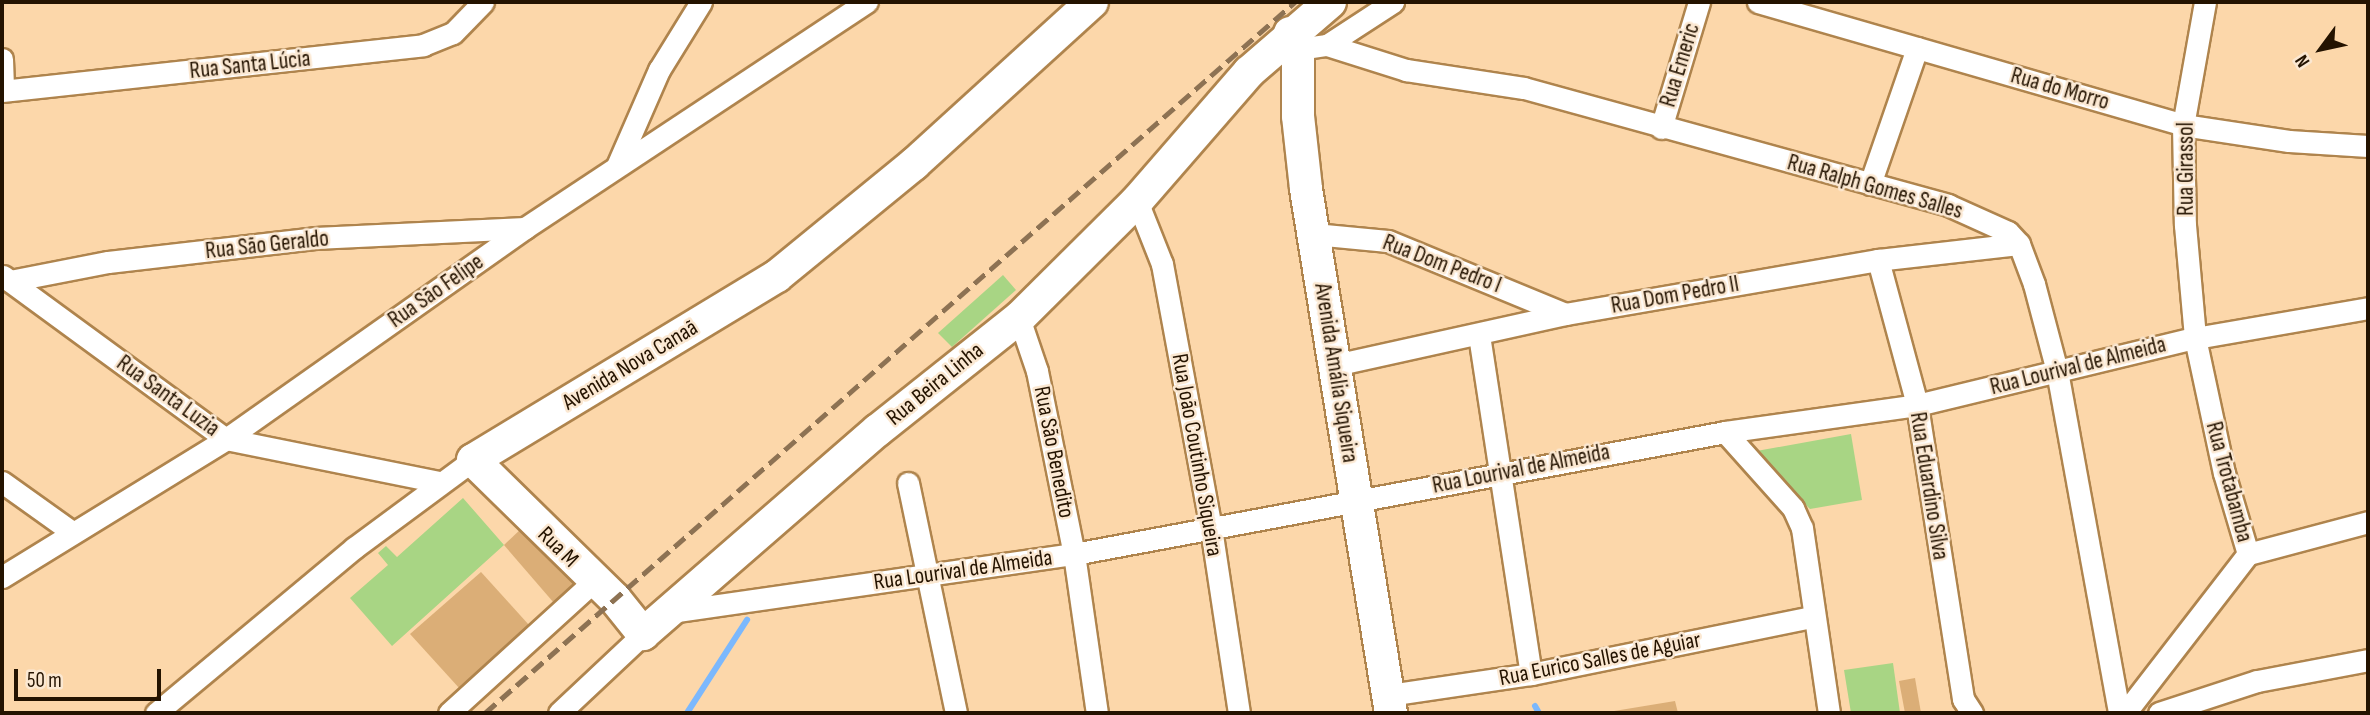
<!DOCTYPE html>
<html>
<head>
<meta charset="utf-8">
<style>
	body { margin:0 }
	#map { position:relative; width:2370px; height:715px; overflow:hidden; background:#fcd7aa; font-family:"Sofia Sans Condensed",sans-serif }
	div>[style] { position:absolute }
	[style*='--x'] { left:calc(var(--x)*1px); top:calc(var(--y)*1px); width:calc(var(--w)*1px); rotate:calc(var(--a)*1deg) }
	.green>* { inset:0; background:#dbae77 }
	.stream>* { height:6px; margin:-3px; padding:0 3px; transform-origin:3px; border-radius:3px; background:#7bb8fd }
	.building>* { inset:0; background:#a8d584 }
	.roads { filter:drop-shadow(2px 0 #af844d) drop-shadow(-2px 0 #af844d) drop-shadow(0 2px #af844d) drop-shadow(0 -2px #af844d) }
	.street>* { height:21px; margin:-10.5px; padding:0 10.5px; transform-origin:10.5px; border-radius:10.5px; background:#fff }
	.secondary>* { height:32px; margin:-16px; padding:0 16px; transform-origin:16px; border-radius:16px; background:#fff }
	.rail>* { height:5px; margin-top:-2.5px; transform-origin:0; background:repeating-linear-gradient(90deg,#8d7253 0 14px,transparent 0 21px) }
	span { translate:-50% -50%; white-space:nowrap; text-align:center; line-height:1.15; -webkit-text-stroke:5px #fbe8d2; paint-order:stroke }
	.street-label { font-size:23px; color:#241300 }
	.frame { position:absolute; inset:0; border:4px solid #241300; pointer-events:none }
	.north { position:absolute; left:2286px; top:14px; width:70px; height:70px; -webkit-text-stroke:5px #fbe8d2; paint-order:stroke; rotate:237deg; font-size:19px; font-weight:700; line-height:28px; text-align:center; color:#241300 }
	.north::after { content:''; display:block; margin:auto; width:24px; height:32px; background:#241300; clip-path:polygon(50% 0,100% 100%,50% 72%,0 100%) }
	.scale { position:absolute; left:14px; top:669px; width:147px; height:32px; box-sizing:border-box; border:4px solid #241300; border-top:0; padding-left:9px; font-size:21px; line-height:24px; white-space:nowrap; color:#241300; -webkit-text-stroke:5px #fbe8d2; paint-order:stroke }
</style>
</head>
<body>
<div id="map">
	<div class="green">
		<i style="clip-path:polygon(523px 527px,575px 584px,554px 603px,504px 545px)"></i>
		<i style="clip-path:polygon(481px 572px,529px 625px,460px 689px,410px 634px)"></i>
		<i style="clip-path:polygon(1915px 678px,1921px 713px,1905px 713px,1899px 681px)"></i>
		<i style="clip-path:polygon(1675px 701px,1678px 713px,1602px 713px)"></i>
	</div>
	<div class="stream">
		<i style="--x:1535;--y:706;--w:8;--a:60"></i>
		<i style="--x:687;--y:713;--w:111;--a:-57.2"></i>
	</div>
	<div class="building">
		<i style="clip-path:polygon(1003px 275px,1016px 290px,952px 347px,938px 333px)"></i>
		<i style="clip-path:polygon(1851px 434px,1862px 500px,1810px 509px,1751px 452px)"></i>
		<i style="clip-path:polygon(463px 498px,504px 545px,392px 646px,350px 598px,388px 565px,378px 553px,386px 546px,397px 557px)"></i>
		<i style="clip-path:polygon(1893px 663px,1900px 713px,1851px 713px,1844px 670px)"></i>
	</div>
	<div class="roads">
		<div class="street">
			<i style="--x:1758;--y:2;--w:442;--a:16.1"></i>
			<i style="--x:2183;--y:125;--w:107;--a:8.6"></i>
			<i style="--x:2289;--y:141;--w:79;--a:3.6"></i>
			<i style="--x:2205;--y:2;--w:125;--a:100.1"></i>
			<i style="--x:2183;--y:125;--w:100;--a:88.9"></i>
			<i style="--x:2185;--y:225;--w:113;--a:84.9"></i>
			<i style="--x:2195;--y:338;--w:138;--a:77.9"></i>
			<i style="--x:2224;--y:473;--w:84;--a:73.5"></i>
			<i style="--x:1327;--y:45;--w:79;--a:-33.1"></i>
			<i style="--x:1298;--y:49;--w:29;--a:-8"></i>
			<i style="--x:1327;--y:45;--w:83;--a:17.6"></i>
			<i style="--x:1406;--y:70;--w:119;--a:8.7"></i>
			<i style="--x:1524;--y:88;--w:440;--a:15.4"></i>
			<i style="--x:1948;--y:205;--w:66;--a:24.2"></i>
			<i style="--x:2008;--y:232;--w:16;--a:47"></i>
			<i style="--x:2019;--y:244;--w:43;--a:69.4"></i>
			<i style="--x:2034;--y:284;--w:90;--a:75.2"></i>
			<i style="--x:2057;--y:371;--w:348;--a:79.7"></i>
			<i style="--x:2;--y:59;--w:31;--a:88"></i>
			<i style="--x:2;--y:91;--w:424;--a:-6.2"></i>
			<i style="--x:423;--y:45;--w:32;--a:-22"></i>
			<i style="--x:453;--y:33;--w:43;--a:-45.9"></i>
			<i style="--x:1661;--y:128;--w:132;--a:-73.2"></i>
			<i style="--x:617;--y:166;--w:105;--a:-66.4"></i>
			<i style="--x:659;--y:70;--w:80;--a:-58.3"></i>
			<i style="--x:1870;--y:184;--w:144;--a:-70.9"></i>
			<i style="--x:1137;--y:201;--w:68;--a:68.4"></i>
			<i style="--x:1162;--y:264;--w:269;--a:79.5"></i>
			<i style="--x:1211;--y:528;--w:187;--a:81.4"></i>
			<i style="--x:1314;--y:234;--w:74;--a:5.4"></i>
			<i style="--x:1388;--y:241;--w:191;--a:22.4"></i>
			<i style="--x:1878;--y:260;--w:150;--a:74.9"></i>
			<i style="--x:1917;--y:405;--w:298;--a:81.1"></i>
			<i style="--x:1963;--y:699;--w:17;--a:57"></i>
			<i style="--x:3;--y:276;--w:276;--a:36.2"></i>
			<i style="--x:226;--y:439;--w:217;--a:11.4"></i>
			<i style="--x:10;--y:281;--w:100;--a:-11"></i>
			<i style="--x:108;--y:262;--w:208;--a:-6.6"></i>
			<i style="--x:315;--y:238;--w:210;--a:-2.7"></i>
			<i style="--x:1019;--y:318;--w:56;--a:71.2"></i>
			<i style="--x:1037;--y:371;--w:187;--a:78.6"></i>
			<i style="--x:1074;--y:554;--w:161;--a:81.8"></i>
			<i style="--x:1479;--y:335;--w:343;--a:81.3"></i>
			<i style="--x:1335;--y:365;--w:236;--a:-12.5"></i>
			<i style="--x:1565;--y:314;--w:318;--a:-9.8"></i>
			<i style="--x:1878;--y:260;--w:142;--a:-6.5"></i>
			<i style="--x:1725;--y:432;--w:102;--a:48.2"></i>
			<i style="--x:1793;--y:508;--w:22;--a:66"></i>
			<i style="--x:1802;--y:528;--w:187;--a:81.7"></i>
			<i style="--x:2;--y:482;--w:86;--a:35.5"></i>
			<i style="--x:908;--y:483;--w:235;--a:78.2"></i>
			<i style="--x:2248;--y:554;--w:124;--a:-14.9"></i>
			<i style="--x:2;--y:577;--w:263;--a:-31.6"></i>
			<i style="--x:226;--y:439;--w:366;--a:-35.2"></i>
			<i style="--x:525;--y:228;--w:410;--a:-33.5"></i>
			<i style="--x:670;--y:612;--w:408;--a:-8.2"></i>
			<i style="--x:1074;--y:554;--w:662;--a:-10.61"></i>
			<i style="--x:1725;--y:432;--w:194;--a:-8"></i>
			<i style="--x:1917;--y:405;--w:286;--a:-13.6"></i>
			<i style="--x:2195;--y:338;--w:176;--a:-9.8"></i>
			<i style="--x:1388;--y:695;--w:145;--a:-8.4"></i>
			<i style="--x:1531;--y:674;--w:287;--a:-11.5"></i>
			<i style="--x:156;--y:713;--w:258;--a:-39.8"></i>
			<i style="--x:354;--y:548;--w:148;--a:-36.5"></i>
			<i style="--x:449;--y:713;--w:195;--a:-42.3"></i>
			<i style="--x:559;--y:713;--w:115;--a:-43.2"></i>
			<i style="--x:2125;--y:713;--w:201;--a:-52.3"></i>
			<i style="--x:2159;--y:713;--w:103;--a:-18.1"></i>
			<i style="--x:2257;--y:681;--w:113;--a:-10.7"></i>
		</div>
		<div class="secondary">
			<i style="--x:1092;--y:2;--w:241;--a:137.7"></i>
			<i style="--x:914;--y:164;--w:177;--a:140.7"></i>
			<i style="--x:777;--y:276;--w:355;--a:148.8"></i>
			<i style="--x:473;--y:460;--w:199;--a:44.4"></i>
			<i style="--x:615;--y:599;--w:45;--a:51.3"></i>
			<i style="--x:643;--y:634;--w:311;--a:-41"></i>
			<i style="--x:878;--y:430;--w:180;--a:-38.5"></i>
			<i style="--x:1019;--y:318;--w:166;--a:-44.8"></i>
			<i style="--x:1137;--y:201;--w:171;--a:-49"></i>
			<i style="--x:1249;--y:72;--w:107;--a:-40.8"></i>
			<i style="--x:1290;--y:33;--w:18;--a:63"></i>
			<i style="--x:1298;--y:49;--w:67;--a:90"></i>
			<i style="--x:1298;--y:116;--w:73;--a:83.7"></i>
			<i style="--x:1306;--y:189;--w:531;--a:80.79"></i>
		</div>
	</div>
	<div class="rail">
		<i style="--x:485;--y:713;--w:1078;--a:-41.28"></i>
	</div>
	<div class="street-label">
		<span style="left:250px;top:65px;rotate:-6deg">Rua Santa Lúcia</span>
		<span style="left:1680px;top:65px;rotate:-73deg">Rua Emeric</span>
		<span style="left:2060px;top:89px;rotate:16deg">Rua do Morro</span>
		<span style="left:2186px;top:169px;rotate:-90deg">Rua Girassol</span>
		<span style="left:1875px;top:187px;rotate:16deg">Rua Ralph Gomes Salles</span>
		<span style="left:267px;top:245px;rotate:-6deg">Rua São Geraldo</span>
		<span style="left:1442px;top:264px;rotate:21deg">Rua Dom Pedro I</span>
		<span style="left:436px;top:291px;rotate:-35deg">Rua São Felipe</span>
		<span style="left:1675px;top:295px;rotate:-10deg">Rua Dom Pedro II</span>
		<span style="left:630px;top:365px;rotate:-31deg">Avenida Nova Canaã</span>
		<span style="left:2078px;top:366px;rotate:-14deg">Rua Lourival de Almeida</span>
		<span style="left:1336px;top:373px;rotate:81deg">Avenida Amália Siqueira</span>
		<span style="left:935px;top:384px;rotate:-39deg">Rua Beira Linha</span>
		<span style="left:168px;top:396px;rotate:36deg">Rua Santa Luzia</span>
		<span style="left:1054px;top:452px;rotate:79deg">Rua São Benedito</span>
		<span style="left:1197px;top:455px;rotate:80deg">Rua João Coutinho Siqueira</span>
		<span style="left:1521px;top:469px;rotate:-11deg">Rua Lourival de Almeida</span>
		<span style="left:2229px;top:482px;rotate:75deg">Rua Trotabamba</span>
		<span style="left:1929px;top:486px;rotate:81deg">Rua Eduardino Silva</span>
		<span style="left:558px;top:547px;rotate:45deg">Rua M</span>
		<span style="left:963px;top:570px;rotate:-8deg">Rua Lourival de Almeida</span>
		<span style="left:1600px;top:659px;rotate:-11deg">Rua Eurico Salles de Aguiar</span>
	</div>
	<div class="frame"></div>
	<div class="north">N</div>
	<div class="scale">50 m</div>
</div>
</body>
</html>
